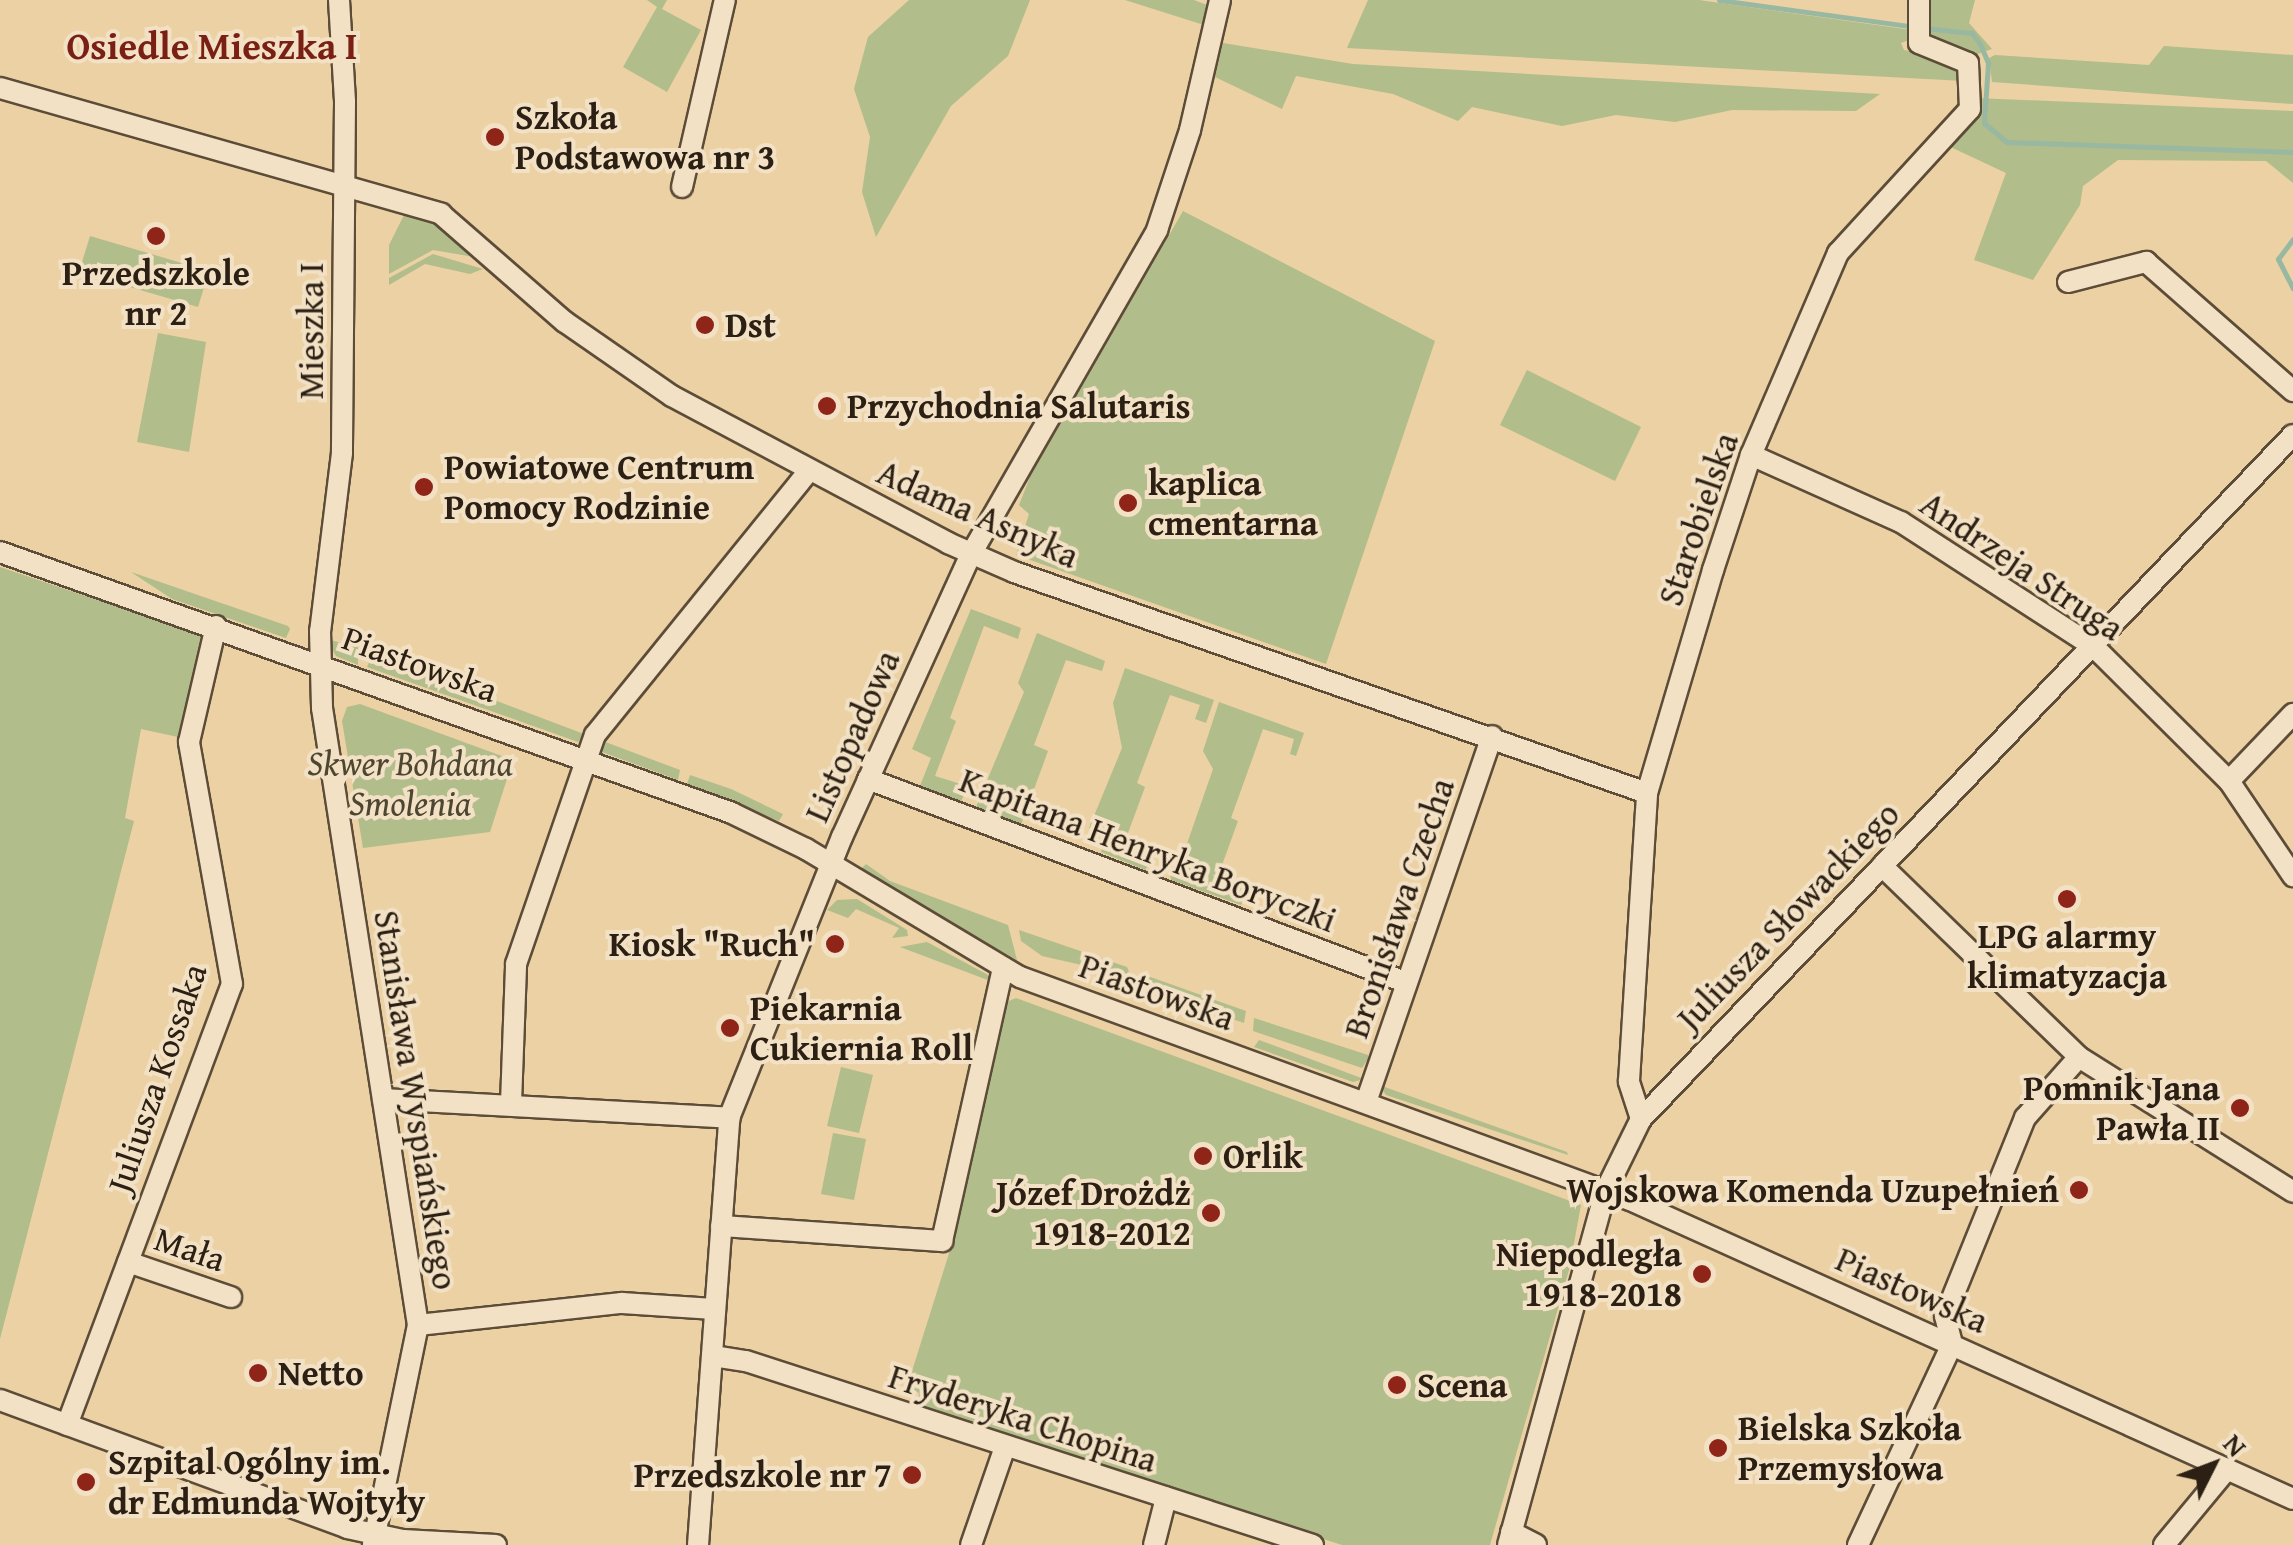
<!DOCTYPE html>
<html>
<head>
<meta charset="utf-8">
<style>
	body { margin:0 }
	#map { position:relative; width:2293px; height:1545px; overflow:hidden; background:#ebd1a4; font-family:"Gentium Book Plus",serif }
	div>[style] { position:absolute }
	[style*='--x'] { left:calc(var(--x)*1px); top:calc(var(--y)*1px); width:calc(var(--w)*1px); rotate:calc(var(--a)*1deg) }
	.green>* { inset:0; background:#b1bd8a }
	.stream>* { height:5px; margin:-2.5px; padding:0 2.5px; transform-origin:2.5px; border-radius:2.5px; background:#99b8a1 }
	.roads { filter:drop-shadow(2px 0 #5c4c38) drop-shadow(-2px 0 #5c4c38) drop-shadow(0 2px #5c4c38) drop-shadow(0 -2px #5c4c38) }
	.minor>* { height:20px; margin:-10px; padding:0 10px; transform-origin:10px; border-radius:10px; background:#f2e1c4 }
	.dots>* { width:28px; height:28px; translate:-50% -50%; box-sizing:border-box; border:5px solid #f2e1c4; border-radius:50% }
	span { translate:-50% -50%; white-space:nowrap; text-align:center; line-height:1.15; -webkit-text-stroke:8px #f2e1c4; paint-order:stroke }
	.poi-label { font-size:35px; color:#2c2014; font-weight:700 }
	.left { translate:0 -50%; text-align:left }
	.right { translate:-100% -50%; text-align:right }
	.street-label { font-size:35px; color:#2c2014 }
	.park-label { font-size:35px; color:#4d4732; font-style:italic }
	.neighbourhood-label { font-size:38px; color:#7a1f14; font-weight:700 }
	.north { position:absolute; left:2163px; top:1415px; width:100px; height:100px; -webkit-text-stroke:8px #f2e1c4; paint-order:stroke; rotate:48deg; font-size:28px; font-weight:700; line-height:40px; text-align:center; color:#2c2014 }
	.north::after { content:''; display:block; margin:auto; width:35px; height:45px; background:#2c2014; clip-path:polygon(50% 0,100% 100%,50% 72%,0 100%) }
</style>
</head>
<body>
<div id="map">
	<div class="green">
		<i style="clip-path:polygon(647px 0,667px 0,662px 9px,701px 30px,667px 92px,623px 67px,657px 7px)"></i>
		<i style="clip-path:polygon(909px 0,1030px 0,1008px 56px,951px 106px,876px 237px,862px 192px,870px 137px,854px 89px,868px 37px)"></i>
		<i style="clip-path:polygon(1125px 0,1194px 0,1207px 5px,1204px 25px)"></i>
		<i style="clip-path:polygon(1368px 0,1699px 0,1912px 30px,1912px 39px,1901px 43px,1904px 50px,1958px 60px,1964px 81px,1347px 48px)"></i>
		<i style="clip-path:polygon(1925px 0,1975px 0,1969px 23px,1992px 49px,1972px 56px,1927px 40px)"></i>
		<i style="clip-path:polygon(1223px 43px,1353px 64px,1880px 94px,1856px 111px,1732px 110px,1675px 122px,1616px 115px,1562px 126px,1472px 107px,1458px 121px,1393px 94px,1296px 76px,1282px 109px,1215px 77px)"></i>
		<i style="clip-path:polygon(2164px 46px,2293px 55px,2293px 104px,1992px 82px,1989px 58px,1995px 55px,2149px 65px)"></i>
		<i style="clip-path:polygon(1976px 98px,2293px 111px,2293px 183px,2266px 161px,2118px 160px,2083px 186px,2080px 205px,2033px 280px,1974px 260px,2006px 173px,1942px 143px)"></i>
		<i style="clip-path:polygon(1183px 211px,1435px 341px,1326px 664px,1016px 555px,1029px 514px,1019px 505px,1030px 477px)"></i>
		<i style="clip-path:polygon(405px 213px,445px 228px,474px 257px,433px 250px,389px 274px,389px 245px)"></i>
		<i style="clip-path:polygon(90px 236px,209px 271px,198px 307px,79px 272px)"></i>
		<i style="clip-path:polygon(433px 254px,483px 269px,470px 274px,425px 264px,389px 285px,389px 278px)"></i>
		<i style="clip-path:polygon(158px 333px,206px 342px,189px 452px,137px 442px)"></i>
		<i style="clip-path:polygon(1527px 370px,1641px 427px,1615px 481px,1500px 425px)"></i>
		<i style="clip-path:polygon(0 567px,201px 635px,178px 737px,141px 729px,125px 818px,134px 821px,0 1339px)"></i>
		<i style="clip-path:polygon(131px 572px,288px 626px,290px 629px,286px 638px,172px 599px)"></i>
		<i style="clip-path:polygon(971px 609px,1021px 628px,1018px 639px,984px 626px,950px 718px,956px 721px,935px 776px,967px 786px,961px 802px,920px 786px,931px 758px,912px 749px)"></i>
		<i style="clip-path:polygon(1037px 633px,1105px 661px,1102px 671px,1066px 660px,1034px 745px,1048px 751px,1021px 825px,976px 807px,1024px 692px,1018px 683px)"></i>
		<i style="clip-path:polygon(326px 639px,358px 647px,358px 665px,336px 656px)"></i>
		<i style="clip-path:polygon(371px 657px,420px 672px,584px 734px,578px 742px,367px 667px)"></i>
		<i style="clip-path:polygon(1125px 668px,1214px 700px,1206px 723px,1195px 719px,1200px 705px,1170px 695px,1137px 783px,1145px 787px,1125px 841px,1156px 853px,1145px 870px,1101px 852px,1106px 834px,1089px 828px,1122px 748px,1113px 703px)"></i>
		<i style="clip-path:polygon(1219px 702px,1304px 733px,1296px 756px,1290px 754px,1294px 739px,1263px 729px,1231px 818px,1238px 821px,1218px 876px,1251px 888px,1241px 905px,1171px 880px,1170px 873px,1175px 856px,1182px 858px,1213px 769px,1203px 751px)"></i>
		<i style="clip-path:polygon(360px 704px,513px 760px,490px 832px,363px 848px,342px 721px,347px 707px)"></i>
		<i style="clip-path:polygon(600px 740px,680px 770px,678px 780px,602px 752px)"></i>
		<i style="clip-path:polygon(690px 775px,731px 789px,783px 814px,779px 821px,687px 784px)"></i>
		<i style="clip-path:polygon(866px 864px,890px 881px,1008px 925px,1017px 960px,898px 892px,862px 868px)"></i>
		<i style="clip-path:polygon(857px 899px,907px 930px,908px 936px,892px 938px,899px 928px,856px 909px,848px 918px,827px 910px,837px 900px)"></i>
		<i style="clip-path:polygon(1019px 930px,1127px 967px,1129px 971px,1118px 984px,1095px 968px,1042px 956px,1021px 941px)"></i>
		<i style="clip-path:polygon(927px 942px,988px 975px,993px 982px,900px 947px)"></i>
		<i style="clip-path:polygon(1142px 974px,1246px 1011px,1244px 1023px,1138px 987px)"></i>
		<i style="clip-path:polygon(1016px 998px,1581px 1205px,1569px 1270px,1490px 1545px,1342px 1545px,917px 1408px,919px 1393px,907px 1387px,951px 1247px,1004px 1003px)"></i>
		<i style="clip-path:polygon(1254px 1018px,1368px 1055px,1368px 1059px,1362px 1068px,1253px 1031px)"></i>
		<i style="clip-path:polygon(1259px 1040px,1364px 1079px,1353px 1082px,1254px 1047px)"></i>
		<i style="clip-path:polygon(841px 1067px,873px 1075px,859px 1133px,827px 1126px)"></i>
		<i style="clip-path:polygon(1379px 1085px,1567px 1152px,1568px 1155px,1386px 1095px)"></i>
		<i style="clip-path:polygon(833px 1133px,866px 1139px,854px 1200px,821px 1194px)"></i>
	</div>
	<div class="stream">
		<i style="--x:1719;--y:0;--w:198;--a:7.8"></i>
		<i style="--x:1925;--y:28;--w:47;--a:6.1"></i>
		<i style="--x:1972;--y:33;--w:14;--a:54"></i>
		<i style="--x:1980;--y:44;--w:21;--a:67"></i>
		<i style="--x:1988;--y:63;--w:60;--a:93.8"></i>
		<i style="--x:1984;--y:123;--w:30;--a:40"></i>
		<i style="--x:2007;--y:142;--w:286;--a:2"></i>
		<i style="--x:2293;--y:239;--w:25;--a:127"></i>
		<i style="--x:2278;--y:259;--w:33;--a:63"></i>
	</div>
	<div class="roads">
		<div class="minor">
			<i style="--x:339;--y:0;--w:102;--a:86.6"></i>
			<i style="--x:345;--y:102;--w:351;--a:90.5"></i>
			<i style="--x:342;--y:453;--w:179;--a:97"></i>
			<i style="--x:320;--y:631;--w:77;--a:88.5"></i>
			<i style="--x:322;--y:708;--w:624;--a:81.16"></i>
			<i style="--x:418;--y:1325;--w:225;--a:101.6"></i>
			<i style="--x:0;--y:88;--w:459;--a:15.9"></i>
			<i style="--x:441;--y:214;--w:164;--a:41.1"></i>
			<i style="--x:565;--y:322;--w:130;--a:34.7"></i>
			<i style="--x:672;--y:396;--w:313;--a:28"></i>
			<i style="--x:948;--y:543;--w:72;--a:23.7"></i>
			<i style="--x:1014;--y:572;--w:670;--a:19.25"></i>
			<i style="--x:682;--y:187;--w:192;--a:-77.1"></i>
			<i style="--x:2068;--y:282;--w:81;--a:-14.4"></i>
			<i style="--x:2146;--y:262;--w:196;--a:41.3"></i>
			<i style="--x:1751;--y:455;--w:164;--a:24.1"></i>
			<i style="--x:1901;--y:522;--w:229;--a:32.9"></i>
			<i style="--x:2093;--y:646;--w:192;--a:44.8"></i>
			<i style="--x:2229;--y:781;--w:115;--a:56"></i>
			<i style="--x:0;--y:552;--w:777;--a:19.62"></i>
			<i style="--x:732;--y:813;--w:82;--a:25.9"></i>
			<i style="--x:806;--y:849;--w:249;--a:30.9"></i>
			<i style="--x:1020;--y:977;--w:649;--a:20.08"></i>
			<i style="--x:1630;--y:1200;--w:727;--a:24.27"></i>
			<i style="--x:868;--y:779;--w:574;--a:20.71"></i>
			<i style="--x:2229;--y:781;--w:93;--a:-46.3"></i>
			<i style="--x:1882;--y:866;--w:274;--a:44.1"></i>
			<i style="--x:2079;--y:1057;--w:253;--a:32.2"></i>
			<i style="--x:383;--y:1099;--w:347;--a:3.1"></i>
			<i style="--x:1366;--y:1102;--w:387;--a:-71"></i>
			<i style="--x:511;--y:1103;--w:139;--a:-87.9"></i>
			<i style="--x:516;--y:964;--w:242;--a:-71"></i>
			<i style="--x:595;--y:735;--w:340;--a:-51"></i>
			<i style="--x:1641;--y:1119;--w:40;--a:-108"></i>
			<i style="--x:1629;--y:1081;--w:289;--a:-86.4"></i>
			<i style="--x:1647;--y:793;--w:233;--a:-73.5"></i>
			<i style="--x:1713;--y:570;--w:121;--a:-71.7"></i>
			<i style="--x:1751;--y:455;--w:220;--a:-66.7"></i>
			<i style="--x:1838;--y:253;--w:195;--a:-47.5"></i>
			<i style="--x:1970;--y:109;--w:46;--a:-92.5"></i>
			<i style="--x:1968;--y:63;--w:53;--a:-157.8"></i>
			<i style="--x:1919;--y:43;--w:43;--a:-90"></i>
			<i style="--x:721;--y:1226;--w:222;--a:3.9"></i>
			<i style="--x:942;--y:1241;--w:280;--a:-77.4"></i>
			<i style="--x:128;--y:1262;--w:109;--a:18.8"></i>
			<i style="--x:418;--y:1325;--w:205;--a:-6.2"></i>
			<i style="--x:622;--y:1303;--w:92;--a:3.7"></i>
			<i style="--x:1952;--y:1344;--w:29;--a:-104"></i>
			<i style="--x:1945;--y:1316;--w:214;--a:-68"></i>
			<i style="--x:2025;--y:1118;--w:81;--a:-48.5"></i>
			<i style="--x:713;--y:1356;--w:33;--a:9"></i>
			<i style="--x:746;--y:1361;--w:596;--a:17.98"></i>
			<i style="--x:0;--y:1400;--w:370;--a:20.2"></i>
			<i style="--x:347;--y:1528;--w:57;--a:12.1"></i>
			<i style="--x:403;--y:1540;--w:93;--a:3.1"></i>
			<i style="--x:67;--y:1425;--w:471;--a:-69.5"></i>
			<i style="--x:232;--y:984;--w:246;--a:-100.1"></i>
			<i style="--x:189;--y:742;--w:119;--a:-76.9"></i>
			<i style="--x:1511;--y:1532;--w:28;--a:27"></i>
			<i style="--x:698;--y:1545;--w:428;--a:-85.8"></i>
			<i style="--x:729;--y:1118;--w:303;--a:-68.1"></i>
			<i style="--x:842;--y:837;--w:311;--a:-65.5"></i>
			<i style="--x:971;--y:554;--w:374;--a:-60.1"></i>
			<i style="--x:1157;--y:230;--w:105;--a:-71.7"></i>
			<i style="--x:1190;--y:130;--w:133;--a:-77"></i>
			<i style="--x:971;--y:1545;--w:104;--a:-70.9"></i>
			<i style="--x:1154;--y:1545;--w:49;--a:-75.7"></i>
			<i style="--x:1508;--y:1545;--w:368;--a:-74.6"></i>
			<i style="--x:1606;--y:1190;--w:79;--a:-63.8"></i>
			<i style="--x:1641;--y:1119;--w:945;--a:-46.37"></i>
			<i style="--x:1858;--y:1545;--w:222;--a:-64.9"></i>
			<i style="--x:2164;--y:1545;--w:99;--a:-50.3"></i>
		</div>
	</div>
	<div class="dots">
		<i style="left:495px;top:137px;background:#8f2418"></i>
		<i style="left:156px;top:236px;background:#8f2418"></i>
		<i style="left:705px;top:325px;background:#8f2418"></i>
		<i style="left:827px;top:406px;background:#8f2418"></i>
		<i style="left:424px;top:487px;background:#8f2418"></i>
		<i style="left:1128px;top:503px;background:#8f2418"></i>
		<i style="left:2067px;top:899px;background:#8f2418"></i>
		<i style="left:835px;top:944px;background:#8f2418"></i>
		<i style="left:730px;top:1028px;background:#8f2418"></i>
		<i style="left:2240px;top:1108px;background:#8f2418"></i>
		<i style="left:1203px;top:1156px;background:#8f2418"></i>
		<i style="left:2079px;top:1190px;background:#8f2418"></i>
		<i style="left:1211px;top:1213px;background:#8f2418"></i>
		<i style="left:1702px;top:1274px;background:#8f2418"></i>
		<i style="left:258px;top:1373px;background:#8f2418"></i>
		<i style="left:1397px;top:1385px;background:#8f2418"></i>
		<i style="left:1718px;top:1448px;background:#8f2418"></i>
		<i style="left:912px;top:1475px;background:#8f2418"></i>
		<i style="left:86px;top:1482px;background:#8f2418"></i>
	</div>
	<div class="poi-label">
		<span class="left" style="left:515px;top:137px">Szkoła<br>Podstawowa nr 3</span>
		<span style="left:156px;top:293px">Przedszkole<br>nr 2</span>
		<span class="left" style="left:725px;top:325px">Dst</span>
		<span class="left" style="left:847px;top:406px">Przychodnia Salutaris</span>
		<span class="left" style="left:444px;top:487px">Powiatowe Centrum<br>Pomocy Rodzinie</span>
		<span class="left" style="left:1148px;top:503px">kaplica<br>cmentarna</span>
		<span style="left:2067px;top:956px">LPG alarmy<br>klimatyzacja</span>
		<span class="right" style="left:815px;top:944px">Kiosk "Ruch"</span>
		<span class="left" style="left:750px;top:1028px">Piekarnia<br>Cukiernia Roll</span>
		<span class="right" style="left:2220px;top:1108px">Pomnik Jana<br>Pawła II</span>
		<span class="left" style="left:1223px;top:1156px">Orlik</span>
		<span class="right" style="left:2059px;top:1190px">Wojskowa Komenda Uzupełnień</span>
		<span class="right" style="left:1191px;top:1213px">Józef Drożdż<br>1918-2012</span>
		<span class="right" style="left:1682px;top:1274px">Niepodległa<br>1918-2018</span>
		<span class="left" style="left:278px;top:1373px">Netto</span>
		<span class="left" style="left:1417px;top:1385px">Scena</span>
		<span class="left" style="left:1738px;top:1448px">Bielska Szkoła<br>Przemysłowa</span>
		<span class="left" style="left:108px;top:1482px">Szpital Ogólny im.<br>dr Edmunda Wojtyły</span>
		<span class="right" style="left:892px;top:1475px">Przedszkole nr 7</span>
	</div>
	<div class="street-label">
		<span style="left:311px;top:331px;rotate:-90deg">Mieszka I</span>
		<span style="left:978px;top:514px;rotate:24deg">Adama Asnyka</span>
		<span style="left:1698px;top:519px;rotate:-71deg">Starobielska</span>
		<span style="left:2022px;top:566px;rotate:34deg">Andrzeja Struga</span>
		<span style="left:420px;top:664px;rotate:20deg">Piastowska</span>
		<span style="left:852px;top:736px;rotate:-66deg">Listopadowa</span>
		<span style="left:1148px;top:850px;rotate:21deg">Kapitana Henryka Boryczki</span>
		<span style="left:1399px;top:908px;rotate:-71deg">Bronisława Czecha</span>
		<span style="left:1788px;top:916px;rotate:-46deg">Juliusza Słowackiego</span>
		<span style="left:1157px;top:992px;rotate:20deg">Piastowska</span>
		<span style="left:157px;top:1078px;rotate:-71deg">Juliusza Kossaka</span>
		<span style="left:416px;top:1100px;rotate:81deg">Stanisława Wyspiańskiego</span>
		<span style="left:190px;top:1249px;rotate:19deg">Mała</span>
		<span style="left:1912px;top:1290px;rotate:24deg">Piastowska</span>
		<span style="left:1023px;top:1418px;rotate:18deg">Fryderyka Chopina</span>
	</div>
	<div class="park-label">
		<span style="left:410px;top:783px">Skwer Bohdana<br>Smolenia</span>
	</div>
	<div class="neighbourhood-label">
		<span style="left:212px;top:46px">Osiedle Mieszka I</span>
	</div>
	<div class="north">N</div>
</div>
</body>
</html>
